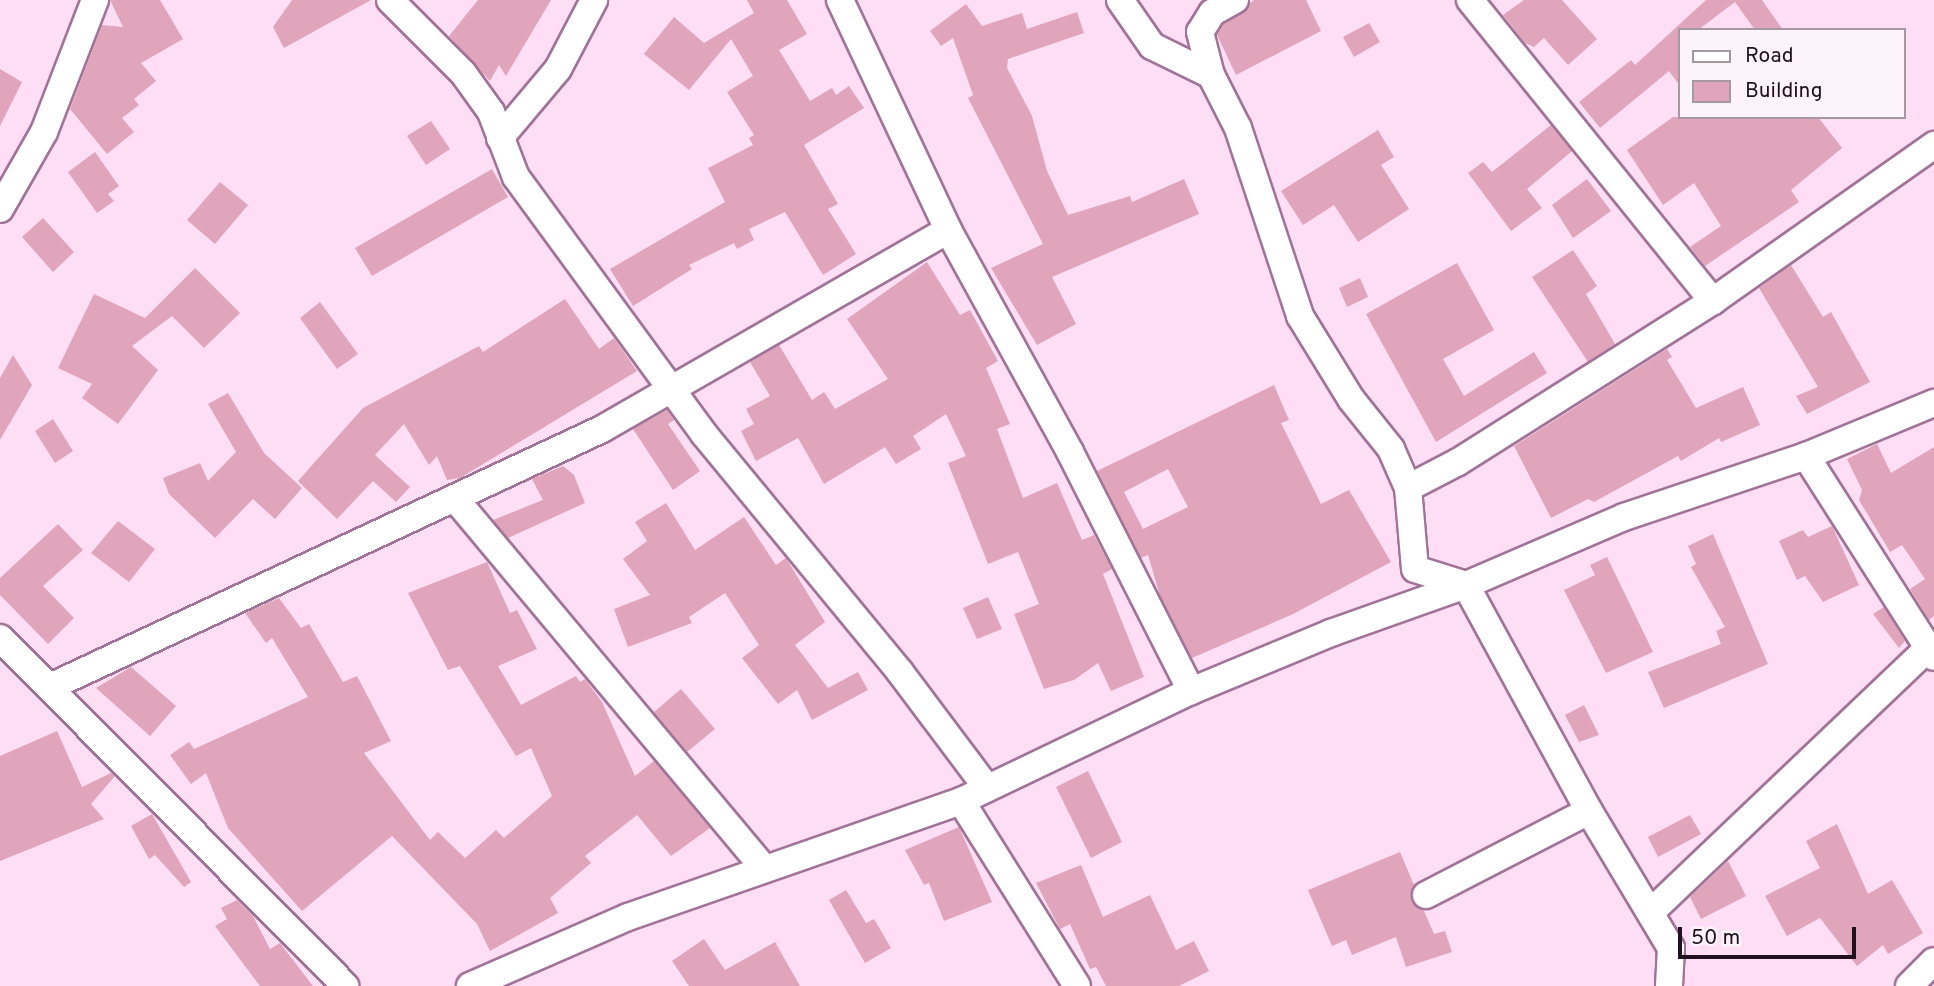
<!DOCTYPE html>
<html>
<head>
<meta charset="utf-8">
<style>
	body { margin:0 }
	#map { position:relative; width:1934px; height:986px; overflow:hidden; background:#fddef5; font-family:Overpass,sans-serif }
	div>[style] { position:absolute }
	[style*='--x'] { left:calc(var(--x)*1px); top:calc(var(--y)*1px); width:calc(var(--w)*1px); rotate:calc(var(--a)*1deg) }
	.building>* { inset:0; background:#e1a5bb }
	.roads { filter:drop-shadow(2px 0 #a17396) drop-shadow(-2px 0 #a17396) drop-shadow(0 2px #a17396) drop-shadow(0 -2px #a17396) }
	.minor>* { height:26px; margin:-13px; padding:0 13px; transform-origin:13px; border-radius:13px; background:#fff }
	span { translate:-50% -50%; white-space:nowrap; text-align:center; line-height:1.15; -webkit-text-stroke:5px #fdf3fa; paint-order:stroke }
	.legend { position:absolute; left:1678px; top:28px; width:228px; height:91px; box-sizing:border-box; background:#fdf3fa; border:2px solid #a598a2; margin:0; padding:9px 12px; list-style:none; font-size:21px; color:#21101e }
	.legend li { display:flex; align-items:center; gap:14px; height:35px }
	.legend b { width:35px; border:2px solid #a598a2 }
	.scale { position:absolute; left:1678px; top:927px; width:178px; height:32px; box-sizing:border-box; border:4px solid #21101e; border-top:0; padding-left:9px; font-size:21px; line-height:24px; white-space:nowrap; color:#21101e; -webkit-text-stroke:5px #fdf3fa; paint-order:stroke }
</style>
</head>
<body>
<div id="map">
	<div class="building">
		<i style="clip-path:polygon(110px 0,160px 0,183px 39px,141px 63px,156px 81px,134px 99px,139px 105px,122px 118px,134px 132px,107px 154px,70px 109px,102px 25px,123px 27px)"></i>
		<i style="clip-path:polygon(292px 0,371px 0,284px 48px,273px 27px)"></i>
		<i style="clip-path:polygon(478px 0,551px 0,506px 76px,499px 65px,490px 81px,449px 36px)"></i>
		<i style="clip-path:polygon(747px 0,787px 0,807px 34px,779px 50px,810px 101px,832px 88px,836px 95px,849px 86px,864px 108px,804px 145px,838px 204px,828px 209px,856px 254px,823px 275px,785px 212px,749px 229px,754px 240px,737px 249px,734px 243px,689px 265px,692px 269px,633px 306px,610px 269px,725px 202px,708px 168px,753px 145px,749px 138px,754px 135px,727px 92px,753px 76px,731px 39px,689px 90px,644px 54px,674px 17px,704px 43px,754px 13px)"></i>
		<i style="clip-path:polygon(1306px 0,1321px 31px,1236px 75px,1217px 35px,1223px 25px,1254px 0)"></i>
		<i style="clip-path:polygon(1524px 0,1562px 0,1597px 39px,1568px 65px,1544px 38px,1534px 47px,1525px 43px,1503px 15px)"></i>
		<i style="clip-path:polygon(1706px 0,1762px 0,1783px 30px,1755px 30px,1735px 2px,1698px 30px,1680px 30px,1680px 86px,1669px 71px,1600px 128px,1579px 102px,1631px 60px,1635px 65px)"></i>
		<i style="clip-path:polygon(966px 4px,982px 26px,1022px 13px,1027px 29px,1077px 12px,1084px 33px,1008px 59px,1007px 68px,1032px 116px,1047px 171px,1068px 215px,1130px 196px,1132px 202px,1184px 179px,1199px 214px,1052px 277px,1076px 324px,1037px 345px,991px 268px,1043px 244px,968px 98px,973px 95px,953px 38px,941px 46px,930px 31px)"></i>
		<i style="clip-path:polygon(1369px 23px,1380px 42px,1354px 57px,1343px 37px)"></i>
		<i style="clip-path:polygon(0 69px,22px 82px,0 126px)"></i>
		<i style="clip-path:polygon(1673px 117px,1818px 117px,1842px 148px,1791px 190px,1799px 202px,1705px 266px,1690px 247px,1721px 226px,1694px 183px,1663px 205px,1627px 150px)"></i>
		<i style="clip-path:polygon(431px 121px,450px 149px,426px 165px,407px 136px)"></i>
		<i style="clip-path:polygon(1551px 125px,1572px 151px,1527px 189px,1542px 208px,1511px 231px,1468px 173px,1483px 162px,1492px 172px)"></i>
		<i style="clip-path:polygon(1378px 130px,1394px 157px,1381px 165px,1409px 209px,1358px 242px,1334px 205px,1303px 225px,1281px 191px)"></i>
		<i style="clip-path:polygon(95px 152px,119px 186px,108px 194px,114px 201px,97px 213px,68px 172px)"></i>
		<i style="clip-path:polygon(492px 169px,508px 197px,372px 276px,355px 248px)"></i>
		<i style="clip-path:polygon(1587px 179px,1611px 211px,1573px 238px,1552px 205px)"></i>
		<i style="clip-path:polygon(220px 182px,248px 205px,215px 244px,187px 220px)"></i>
		<i style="clip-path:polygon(43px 218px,74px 252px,53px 272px,22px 237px)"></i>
		<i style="clip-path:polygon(1573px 250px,1597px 286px,1586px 294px,1615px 344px,1588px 362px,1532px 277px)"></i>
		<i style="clip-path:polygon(927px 262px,960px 315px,970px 310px,998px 361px,986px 368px,1010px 424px,997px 429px,1023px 498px,1057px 483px,1082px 540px,1094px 535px,1112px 569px,1103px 574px,1144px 677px,1111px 691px,1098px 663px,1074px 680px,1044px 689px,1014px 614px,1039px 604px,1018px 552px,988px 564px,948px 463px,966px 456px,946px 414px,913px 436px,921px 449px,896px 464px,885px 447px,824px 484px,798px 438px,756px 461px,741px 431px,754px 424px,746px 409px,770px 396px,750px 362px,779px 345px,812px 400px,824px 392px,835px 409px,888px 379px,847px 319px)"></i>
		<i style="clip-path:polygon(1457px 263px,1494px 330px,1443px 359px,1464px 396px,1534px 352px,1547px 373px,1436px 442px,1366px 314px)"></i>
		<i style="clip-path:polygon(1791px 265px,1823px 317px,1831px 312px,1870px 382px,1807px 414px,1796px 396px,1818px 387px,1759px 288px)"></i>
		<i style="clip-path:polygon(195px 268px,240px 313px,204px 348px,172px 316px,132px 346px,158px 370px,118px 424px,82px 398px,92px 384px,58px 368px,94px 294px,145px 318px)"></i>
		<i style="clip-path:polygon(1360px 278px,1368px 297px,1347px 307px,1339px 288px)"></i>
		<i style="clip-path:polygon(565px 299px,599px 349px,614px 338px,637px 371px,460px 478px,447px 480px,437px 456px,429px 465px,404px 424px,375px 455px,410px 487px,396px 502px,373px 481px,337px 519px,298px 481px,363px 408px,479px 346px,483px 352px)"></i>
		<i style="clip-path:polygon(320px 302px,358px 354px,337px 369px,300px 318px)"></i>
		<i style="clip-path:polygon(1667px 349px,1672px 357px,1667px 360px,1696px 408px,1743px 387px,1760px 425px,1721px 442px,1719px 438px,1681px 461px,1678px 456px,1594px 502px,1588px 499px,1551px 518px,1514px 446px)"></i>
		<i style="clip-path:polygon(13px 355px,32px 385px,0 440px,0 378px)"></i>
		<i style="clip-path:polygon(evenodd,1274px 385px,1289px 420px,1281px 423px,1321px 504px,1349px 490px,1391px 562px,1293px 614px,1192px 658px,1160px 596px,1148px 555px,1141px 558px,1097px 471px,1274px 385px,1168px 469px,1188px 507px,1143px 529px,1124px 492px,1168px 469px)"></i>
		<i style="clip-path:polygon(228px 393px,264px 453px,302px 488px,275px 519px,253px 499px,215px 538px,169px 494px,163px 478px,200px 463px,208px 481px,236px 452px,208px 404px)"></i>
		<i style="clip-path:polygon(667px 410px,674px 420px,668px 424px,700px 471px,673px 490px,633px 429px)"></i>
		<i style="clip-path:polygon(53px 419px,73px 451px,55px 463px,35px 431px)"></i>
		<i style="clip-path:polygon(1877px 444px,1891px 473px,1934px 447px,1934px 616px,1929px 620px,1910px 589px,1925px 579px,1902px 545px,1890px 552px,1859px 500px,1862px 490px,1847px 459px)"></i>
		<i style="clip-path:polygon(563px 466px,574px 475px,585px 503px,508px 538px,493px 520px,543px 500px,532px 479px)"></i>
		<i style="clip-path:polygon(666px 503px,695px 550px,744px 517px,776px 565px,786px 558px,825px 622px,795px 645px,828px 688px,858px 672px,868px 690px,812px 720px,797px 690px,778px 704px,742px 658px,759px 645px,725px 593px,689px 617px,692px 623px,628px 647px,614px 609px,650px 595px,623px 559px,647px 541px,635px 522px)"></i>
		<i style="clip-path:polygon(118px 521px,155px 549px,129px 582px,91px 553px)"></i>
		<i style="clip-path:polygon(58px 524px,83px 550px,43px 586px,74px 618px,48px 644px,0 595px,0 578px)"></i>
		<i style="clip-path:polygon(1832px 526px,1859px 585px,1823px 602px,1805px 576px,1797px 580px,1779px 541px,1803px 530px,1808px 537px)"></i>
		<i style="clip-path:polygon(1713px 534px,1768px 664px,1664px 708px,1648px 672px,1721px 644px,1716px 631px,1725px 627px,1691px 567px,1696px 564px,1688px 546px)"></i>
		<i style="clip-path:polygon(1607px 557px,1653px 652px,1606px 673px,1564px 590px,1595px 575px,1590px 565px)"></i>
		<i style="clip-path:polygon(487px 562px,510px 613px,517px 610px,537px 649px,498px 666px,521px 705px,576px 676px,580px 682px,585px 679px,602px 702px,635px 776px,654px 761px,710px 828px,671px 856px,637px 815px,585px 856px,591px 863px,550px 898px,558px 913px,490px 951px,477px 924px,392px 836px,302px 911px,228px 828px,206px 773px,191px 784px,170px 755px,189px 742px,194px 749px,308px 697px,272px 638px,266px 643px,245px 613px,279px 598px,301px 628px,309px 624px,343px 682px,357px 676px,391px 741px,364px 753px,430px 840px,438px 832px,465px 858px,496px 830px,504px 838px,552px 796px,531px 748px,516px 756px,460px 666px,448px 670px,408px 593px)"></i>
		<i style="clip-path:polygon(988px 597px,1002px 629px,977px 639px,963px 608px)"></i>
		<i style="clip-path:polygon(1884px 607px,1905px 641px,1899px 648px,1873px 614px)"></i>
		<i style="clip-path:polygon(131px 667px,176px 706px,150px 736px,96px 688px)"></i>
		<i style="clip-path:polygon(681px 689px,715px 729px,687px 752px,654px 712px)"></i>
		<i style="clip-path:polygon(1584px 705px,1599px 735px,1579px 742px,1565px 715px)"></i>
		<i style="clip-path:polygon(57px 731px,82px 787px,111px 773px,115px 776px,91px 804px,104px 819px,0 861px,0 756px)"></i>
		<i style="clip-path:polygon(1088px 771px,1122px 842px,1091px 858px,1056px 787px)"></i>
		<i style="clip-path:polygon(152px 814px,191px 882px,184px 887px,155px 855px,149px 859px,131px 826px)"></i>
		<i style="clip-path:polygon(1690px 815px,1701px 834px,1658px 857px,1648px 837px)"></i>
		<i style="clip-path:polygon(1837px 824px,1868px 894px,1892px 880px,1923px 933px,1888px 954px,1883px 945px,1857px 966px,1820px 918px,1787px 936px,1765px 896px,1820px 868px,1806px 841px)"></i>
		<i style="clip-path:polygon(959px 827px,992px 902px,944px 921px,929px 883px,924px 885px,905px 850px)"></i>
		<i style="clip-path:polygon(1400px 852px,1414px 885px,1412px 902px,1424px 911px,1434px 934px,1445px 931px,1452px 952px,1406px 967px,1396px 937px,1352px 955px,1346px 940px,1332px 946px,1308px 890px)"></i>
		<i style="clip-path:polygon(1728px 861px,1746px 896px,1701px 919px,1690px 897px)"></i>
		<i style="clip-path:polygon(1081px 865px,1103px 917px,1150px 895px,1176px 950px,1194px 941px,1209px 971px,1179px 986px,1106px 986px,1096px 967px,1090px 969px,1070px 924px,1060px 929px,1036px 883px)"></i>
		<i style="clip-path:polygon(846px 890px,866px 923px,874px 919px,891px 948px,865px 963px,829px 900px)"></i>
		<i style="clip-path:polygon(237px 900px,253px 916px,270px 949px,280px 943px,313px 986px,260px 986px,215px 926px,227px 919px,221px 908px)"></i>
		<i style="clip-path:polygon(704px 939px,725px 970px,775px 942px,800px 986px,689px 986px,672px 961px)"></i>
	</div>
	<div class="roads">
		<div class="minor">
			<i style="--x:390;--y:0;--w:103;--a:45"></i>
			<i style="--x:463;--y:73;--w:48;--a:54.3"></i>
			<i style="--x:491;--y:112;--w:70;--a:69"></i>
			<i style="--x:516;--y:177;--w:318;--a:53.8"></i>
			<i style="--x:704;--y:434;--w:308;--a:50.5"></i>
			<i style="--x:900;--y:672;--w:145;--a:53.1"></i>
			<i style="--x:840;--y:0;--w:254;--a:64.8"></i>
			<i style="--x:948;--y:230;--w:253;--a:61.2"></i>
			<i style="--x:1070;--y:452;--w:268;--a:63.1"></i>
			<i style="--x:1120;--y:0;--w:56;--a:55.2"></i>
			<i style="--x:1152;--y:46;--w:66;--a:26.2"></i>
			<i style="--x:1235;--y:0;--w:26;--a:151"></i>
			<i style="--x:1212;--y:13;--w:22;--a:122"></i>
			<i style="--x:1200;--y:32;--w:44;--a:75.7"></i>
			<i style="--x:1211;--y:75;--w:59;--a:63"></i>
			<i style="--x:1238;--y:128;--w:198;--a:71.7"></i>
			<i style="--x:1300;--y:316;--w:97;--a:58.4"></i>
			<i style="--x:1351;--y:399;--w:64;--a:51.3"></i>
			<i style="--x:1391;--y:449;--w:43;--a:66.4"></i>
			<i style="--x:1470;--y:0;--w:387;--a:51.1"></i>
			<i style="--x:500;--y:138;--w:90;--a:-50"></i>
			<i style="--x:558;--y:69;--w:78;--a:-62.4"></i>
			<i style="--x:0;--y:209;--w:89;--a:-60.3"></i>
			<i style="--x:44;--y:132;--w:142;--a:-68.9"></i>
			<i style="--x:1806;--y:456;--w:238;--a:57.5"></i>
			<i style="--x:457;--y:501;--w:478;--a:50.1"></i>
			<i style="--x:0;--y:638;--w:490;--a:45.2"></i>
			<i style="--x:50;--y:687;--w:609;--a:-25.05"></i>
			<i style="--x:602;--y:429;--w:399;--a:-29.9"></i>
			<i style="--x:961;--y:801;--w:218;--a:57.9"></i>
			<i style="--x:1426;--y:895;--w:183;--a:-27.3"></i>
			<i style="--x:1652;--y:911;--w:381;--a:-43.6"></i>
			<i style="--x:470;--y:986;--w:172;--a:-23.6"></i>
			<i style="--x:628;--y:917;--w:353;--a:-19.2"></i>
			<i style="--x:961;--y:801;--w:255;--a:-25.6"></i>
			<i style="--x:1191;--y:691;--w:152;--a:-22.5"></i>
			<i style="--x:1331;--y:633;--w:143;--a:-19.6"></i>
			<i style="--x:1466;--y:585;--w:172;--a:-23.3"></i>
			<i style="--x:1624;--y:517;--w:192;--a:-18.5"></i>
			<i style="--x:1806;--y:456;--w:139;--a:-22.5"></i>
			<i style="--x:1669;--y:986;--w:38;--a:-87"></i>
			<i style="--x:1671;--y:948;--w:160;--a:-120.9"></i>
			<i style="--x:1589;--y:811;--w:257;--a:-118.6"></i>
			<i style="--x:1466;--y:585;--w:53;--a:-162.6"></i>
			<i style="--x:1415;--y:569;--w:81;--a:-94.9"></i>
			<i style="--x:1408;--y:488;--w:56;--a:-27.5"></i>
			<i style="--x:1458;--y:462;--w:302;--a:-32.3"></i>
			<i style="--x:1713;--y:301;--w:271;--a:-35.2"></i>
			<i style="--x:1909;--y:986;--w:35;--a:-45"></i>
		</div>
	</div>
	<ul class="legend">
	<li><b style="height:9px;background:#fff"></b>Road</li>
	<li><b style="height:19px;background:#e1a5bb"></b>Building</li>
	</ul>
	<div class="scale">50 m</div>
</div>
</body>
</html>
